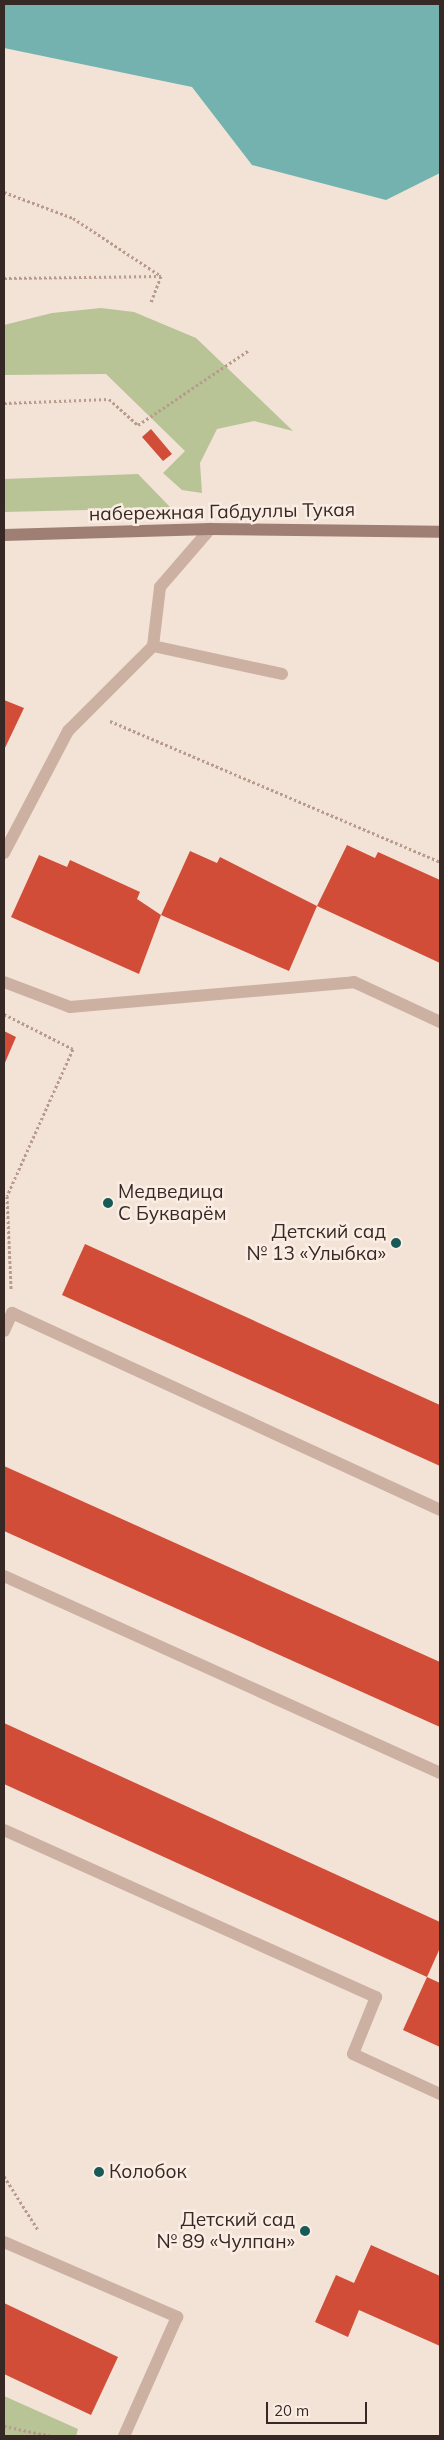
<!DOCTYPE html>
<html>
<head>
<meta charset="utf-8">
<style>
	body { margin:0 }
	#map { position:relative; width:444px; height:2440px; overflow:hidden; background:#f3e3d7; font-family:Mulish,sans-serif }
	div>[style] { position:absolute }
	[style*='--x'] { left:calc(var(--x)*1px); top:calc(var(--y)*1px); width:calc(var(--w)*1px); rotate:calc(var(--a)*1deg) }
	.green>* { inset:0; background:#b8c396 }
	.water>* { inset:0; background:#73b2af }
	.building>* { inset:0; background:#d14d37 }
	.path>* { height:3px; margin-top:-1.5px; transform-origin:0; background:repeating-linear-gradient(90deg,#b89b8c 0 2.5px,transparent 0 5px) }
	.service>* { height:12px; margin:-6px; padding:0 6px; transform-origin:6px; border-radius:6px; background:#ccb1a2 }
	.secondary>* { height:12px; margin:-6px; padding:0 6px; transform-origin:6px; border-radius:6px; background:#9f7f73 }
	.dots>* { width:14px; height:14px; translate:-50% -50%; box-sizing:border-box; border:2px solid #fbede3; border-radius:50% }
	span { translate:-50% -50%; white-space:nowrap; text-align:center; line-height:1.15; -webkit-text-stroke:5px #fbede3; paint-order:stroke }
	.street-label { font-size:19px; color:#362925 }
	.poi-label { font-size:19px; color:#362925 }
	.left { translate:0 -50%; text-align:left }
	.right { translate:-100% -50%; text-align:right }
	.frame { position:absolute; inset:0; border:5px solid #362925; pointer-events:none }
	.scale { position:absolute; left:266px; top:2402px; width:101px; height:22px; box-sizing:border-box; border:2px solid #362925; border-top:0; padding-left:6px; font-size:15px; line-height:18px; white-space:nowrap; color:#362925; -webkit-text-stroke:4px #fbede3; paint-order:stroke }
</style>
</head>
<body>
<div id="map">
	<div class="green">
		<i style="clip-path:polygon(101px 308px,134px 312px,196px 338px,293px 431px,254px 421px,217px 429px,200px 463px,202px 493px,182px 490px,163px 473px,185px 451px,106px 374px,4px 375px,4px 325px,52px 313px)"></i>
		<i style="clip-path:polygon(138px 474px,171px 508px,4px 512px,4px 479px)"></i>
		<i style="clip-path:polygon(4px 2396px,78px 2429px,76px 2436px,4px 2436px)"></i>
	</div>
	<div class="water">
		<i style="clip-path:polygon(4px 4px,440px 4px,440px 173px,386px 200px,252px 165px,192px 87px,4px 48px)"></i>
	</div>
	<div class="building">
		<i style="clip-path:polygon(151px 429px,172px 454px,163px 461px,142px 437px)"></i>
		<i style="clip-path:polygon(4px 700px,24px 708px,4px 750px)"></i>
		<i style="clip-path:polygon(347px 845px,375px 858px,378px 852px,440px 880px,440px 963px,317px 906px)"></i>
		<i style="clip-path:polygon(190px 851px,217px 863px,220px 857px,317px 906px,289px 971px,161px 915px)"></i>
		<i style="clip-path:polygon(39px 855px,67px 867px,70px 860px,140px 892px,137px 899px,161px 915px,139px 974px,11px 917px)"></i>
		<i style="clip-path:polygon(4px 1031px,16px 1037px,4px 1065px)"></i>
		<i style="clip-path:polygon(85px 1244px,440px 1405px,440px 1466px,62px 1295px)"></i>
		<i style="clip-path:polygon(4px 1466px,440px 1662px,440px 1727px,4px 1531px)"></i>
		<i style="clip-path:polygon(4px 1723px,440px 1922px,440px 1948px,427px 1977px,4px 1784px)"></i>
		<i style="clip-path:polygon(427px 1977px,440px 1983px,440px 2047px,403px 2030px)"></i>
		<i style="clip-path:polygon(371px 2245px,440px 2276px,440px 2346px,359px 2310px,348px 2337px,315px 2322px,336px 2275px,354px 2283px)"></i>
		<i style="clip-path:polygon(4px 2303px,118px 2357px,91px 2415px,4px 2374px)"></i>
	</div>
	<div class="path">
		<i style="--x:4;--y:192;--w:74;--a:20.6"></i>
		<i style="--x:73;--y:218;--w:105;--a:33.4"></i>
		<i style="--x:4;--y:278;--w:157;--a:-0.7"></i>
		<i style="--x:161;--y:276;--w:28;--a:111"></i>
		<i style="--x:4;--y:403;--w:105;--a:-2.2"></i>
		<i style="--x:109;--y:399;--w:39;--a:42"></i>
		<i style="--x:138;--y:425;--w:134;--a:-34"></i>
		<i style="--x:110;--y:721;--w:359;--a:23.1"></i>
		<i style="--x:4;--y:1014;--w:77;--a:26.9"></i>
		<i style="--x:73;--y:1049;--w:161;--a:114.2"></i>
		<i style="--x:7;--y:1196;--w:93;--a:87.5"></i>
		<i style="--x:4;--y:2176;--w:64;--a:57.8"></i>
		<i style="--x:4;--y:2426;--w:48;--a:12"></i>
	</div>
	<div class="service">
		<i style="--x:153;--y:646;--w:132;--a:12.2"></i>
		<i style="--x:4;--y:853;--w:138;--a:-62.3"></i>
		<i style="--x:68;--y:731;--w:120;--a:-45"></i>
		<i style="--x:153;--y:646;--w:59;--a:-83.2"></i>
		<i style="--x:160;--y:587;--w:77;--a:-49.2"></i>
		<i style="--x:4;--y:982;--w:71;--a:20.7"></i>
		<i style="--x:70;--y:1007;--w:285;--a:-5"></i>
		<i style="--x:354;--y:982;--w:95;--a:24.9"></i>
		<i style="--x:4;--y:1331;--w:20;--a:-66"></i>
		<i style="--x:12;--y:1313;--w:471;--a:24.7"></i>
		<i style="--x:4;--y:1576;--w:478;--a:24.3"></i>
		<i style="--x:4;--y:1830;--w:408;--a:24.2"></i>
		<i style="--x:376;--y:1997;--w:61;--a:112"></i>
		<i style="--x:353;--y:2054;--w:96;--a:24.7"></i>
		<i style="--x:4;--y:2242;--w:189;--a:23.4"></i>
		<i style="--x:177;--y:2317;--w:130;--a:114"></i>
	</div>
	<div class="secondary">
		<i style="--x:4;--y:535;--w:206;--a:-1.7"></i>
		<i style="--x:210;--y:529;--w:230;--a:0.7"></i>
	</div>
	<div class="dots">
		<i style="left:108px;top:1203px;background:#175a58"></i>
		<i style="left:396px;top:1243px;background:#175a58"></i>
		<i style="left:99px;top:2172px;background:#175a58"></i>
		<i style="left:305px;top:2231px;background:#175a58"></i>
	</div>
	<div class="street-label">
		<span style="left:222px;top:512px;rotate:-1deg">набережная Габдуллы Тукая</span>
	</div>
	<div class="poi-label">
		<span class="left" style="left:118px;top:1203px">Медведица<br>С Букварём</span>
		<span class="right" style="left:386px;top:1243px">Детский сад<br>№ 13 «Улыбка»</span>
		<span class="left" style="left:109px;top:2172px">Колобок</span>
		<span class="right" style="left:295px;top:2231px">Детский сад<br>№ 89 «Чулпан»</span>
	</div>
	<div class="frame"></div>
	<div class="scale">20 m</div>
</div>
</body>
</html>
